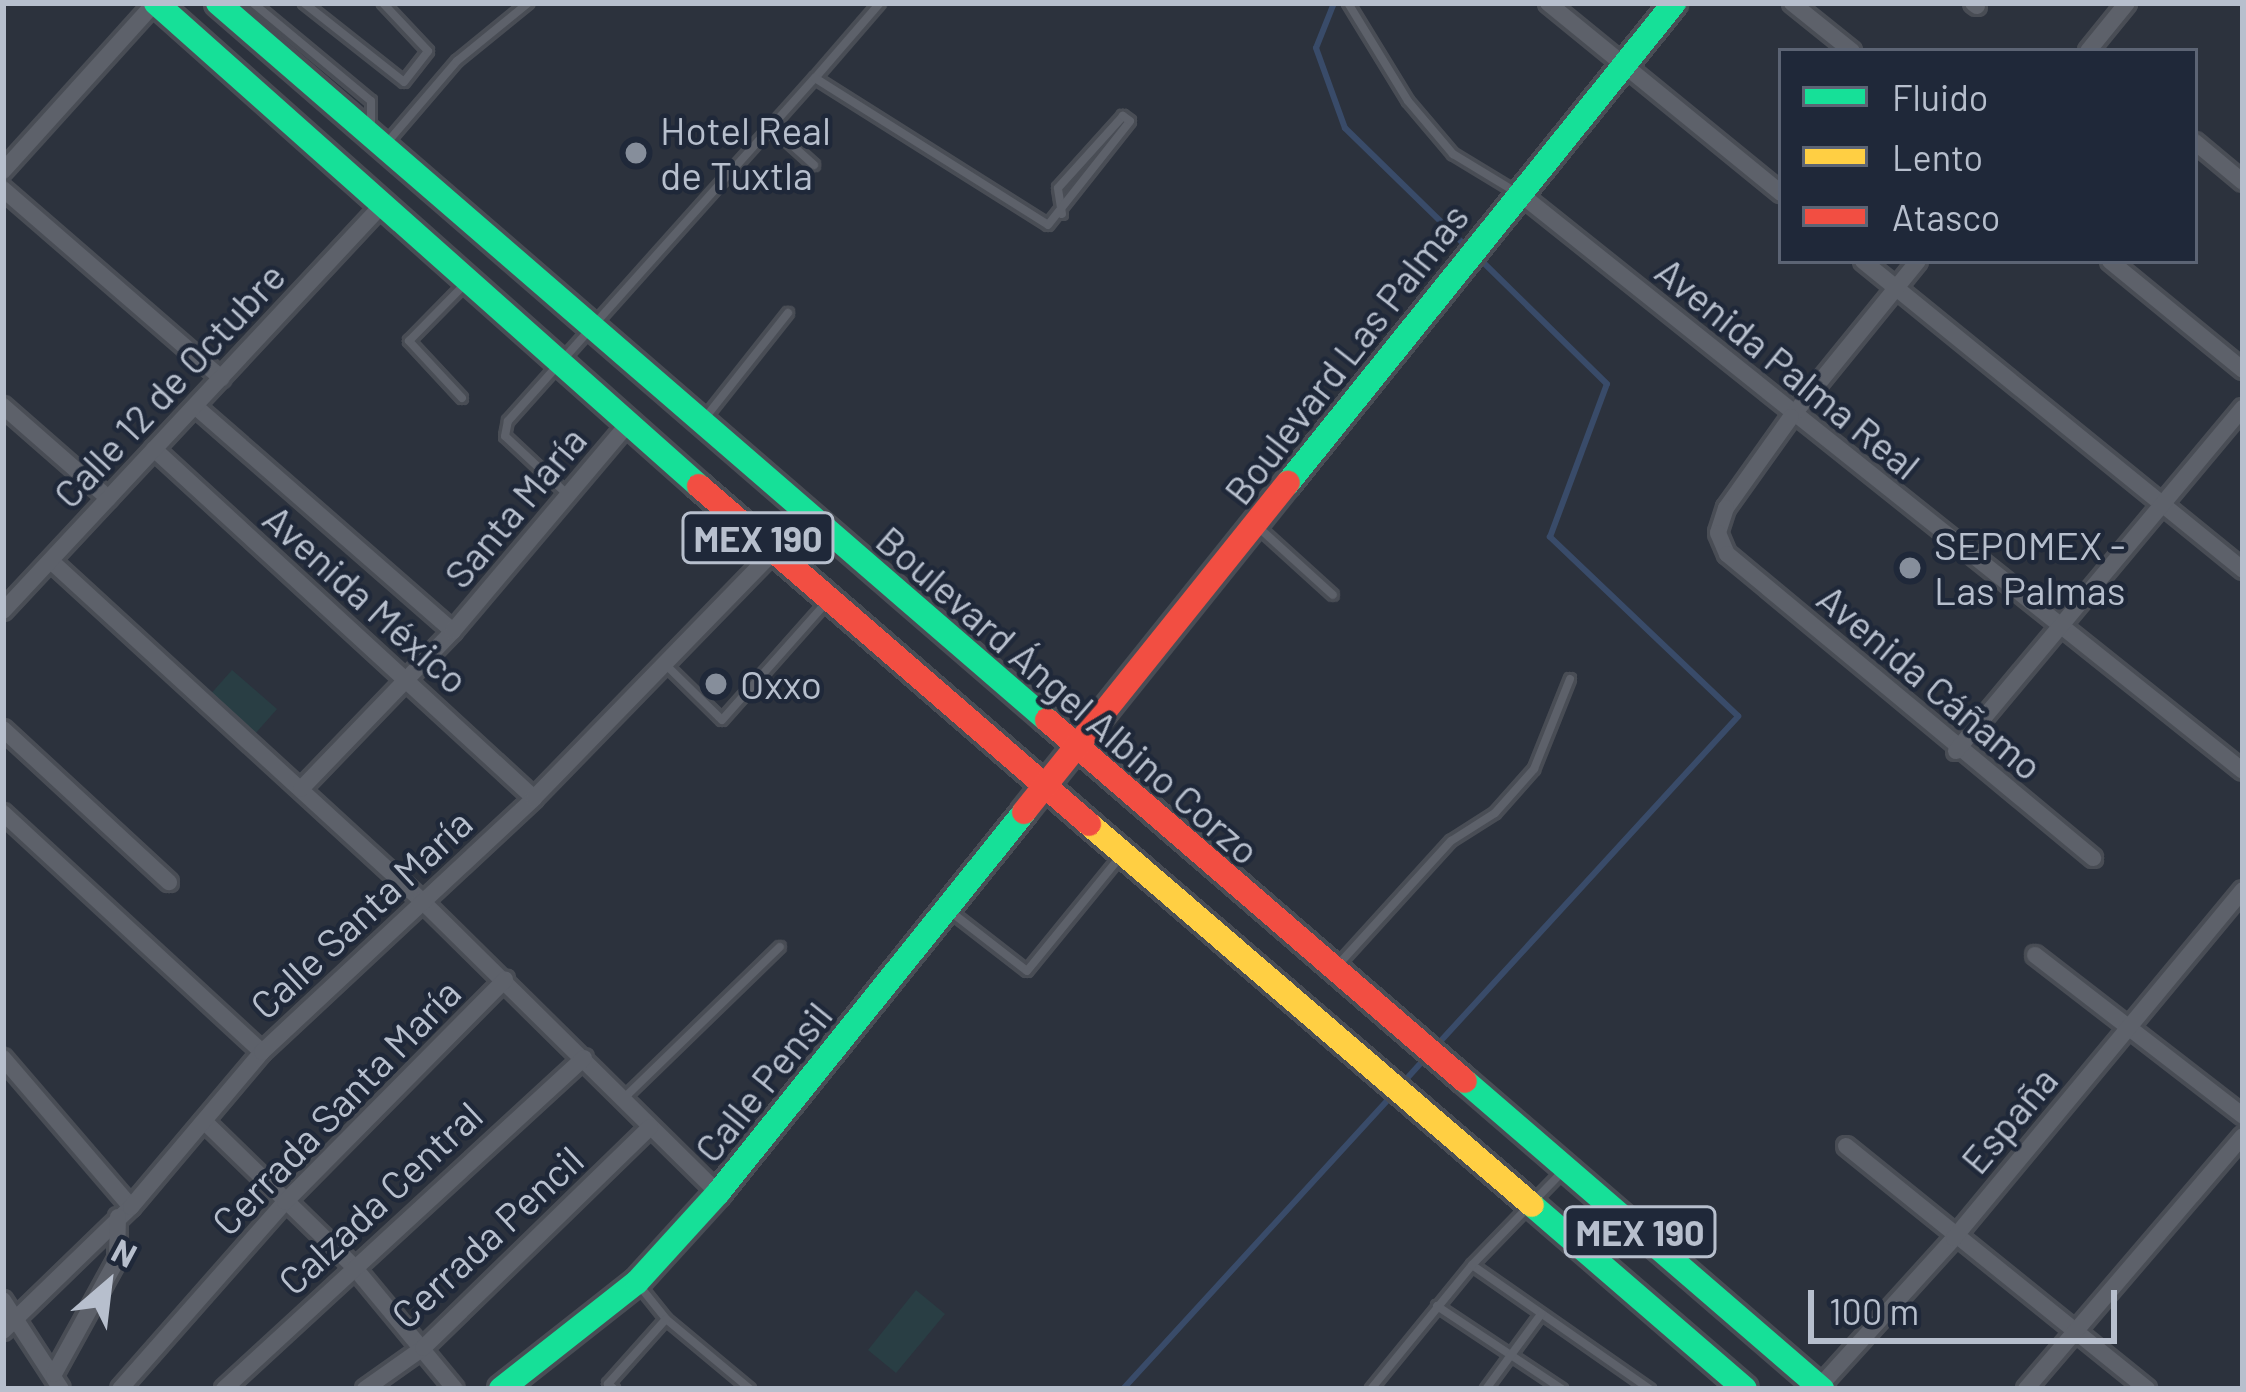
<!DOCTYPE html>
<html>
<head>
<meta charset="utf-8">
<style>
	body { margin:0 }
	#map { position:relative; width:2246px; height:1392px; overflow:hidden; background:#2c323d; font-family:Barlow,sans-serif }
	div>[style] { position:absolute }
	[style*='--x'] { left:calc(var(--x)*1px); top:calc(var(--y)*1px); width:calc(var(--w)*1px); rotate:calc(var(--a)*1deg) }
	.green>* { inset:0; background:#293e44 }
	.stream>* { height:6px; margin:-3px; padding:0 3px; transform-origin:3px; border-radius:3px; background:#394b69 }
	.roads { filter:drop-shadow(3px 0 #494d55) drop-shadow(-3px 0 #494d55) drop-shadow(0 3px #494d55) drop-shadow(0 -3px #494d55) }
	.lane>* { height:8px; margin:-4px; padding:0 4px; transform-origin:4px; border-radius:4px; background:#5d616a }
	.street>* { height:16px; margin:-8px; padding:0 8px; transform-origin:8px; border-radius:8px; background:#5d616a }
	.fast>* { height:24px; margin:-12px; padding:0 12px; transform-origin:12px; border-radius:12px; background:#16e098 }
	.slow>* { height:24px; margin:-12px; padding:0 12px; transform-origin:12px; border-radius:12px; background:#ffcf43 }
	.jam>* { height:24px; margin:-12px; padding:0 12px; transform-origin:12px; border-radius:12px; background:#f24e42 }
	.dots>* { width:33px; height:33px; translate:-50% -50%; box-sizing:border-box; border:6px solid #1f2839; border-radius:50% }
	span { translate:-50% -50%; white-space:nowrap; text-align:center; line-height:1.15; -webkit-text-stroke:9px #1f2839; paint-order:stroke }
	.shield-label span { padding:3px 9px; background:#1f2839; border:3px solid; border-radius:9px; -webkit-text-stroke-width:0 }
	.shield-label { font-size:36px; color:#b7bfcd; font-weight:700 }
	.poi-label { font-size:39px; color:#b7bfcd }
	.left { translate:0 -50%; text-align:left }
	.street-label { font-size:39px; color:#b7bfcd }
	.frame { position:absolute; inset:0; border:6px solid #b7bfcd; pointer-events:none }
	.legend { position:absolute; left:1778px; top:48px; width:420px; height:216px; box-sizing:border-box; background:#1f2839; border:3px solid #5c6474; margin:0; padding:15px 21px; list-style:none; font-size:36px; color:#b7bfcd }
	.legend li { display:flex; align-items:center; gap:24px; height:60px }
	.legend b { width:60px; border:3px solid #5c6474 }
	.north { position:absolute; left:48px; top:1224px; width:120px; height:120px; -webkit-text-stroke:9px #1f2839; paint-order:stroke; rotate:28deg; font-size:33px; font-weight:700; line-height:48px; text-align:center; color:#b7bfcd }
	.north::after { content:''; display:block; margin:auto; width:42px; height:54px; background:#b7bfcd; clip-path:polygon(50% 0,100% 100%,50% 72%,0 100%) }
	.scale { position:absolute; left:1808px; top:1290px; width:309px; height:54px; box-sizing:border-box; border:6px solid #b7bfcd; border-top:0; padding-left:15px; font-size:36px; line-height:42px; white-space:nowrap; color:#b7bfcd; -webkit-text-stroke:9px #1f2839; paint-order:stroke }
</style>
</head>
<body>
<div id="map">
	<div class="green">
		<i style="clip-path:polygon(232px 670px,277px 709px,253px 736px,208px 697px)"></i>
		<i style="clip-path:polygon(916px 1290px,945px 1314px,896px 1373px,868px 1350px)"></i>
	</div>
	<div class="stream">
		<i style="--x:1334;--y:3;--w:48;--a:111.8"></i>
		<i style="--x:1316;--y:48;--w:85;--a:70.1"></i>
		<i style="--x:1345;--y:128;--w:173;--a:44.3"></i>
		<i style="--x:1437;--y:1045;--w:446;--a:-47.5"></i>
		<i style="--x:1738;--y:716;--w:260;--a:-136.4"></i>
		<i style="--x:1550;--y:537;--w:163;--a:-69.6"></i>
		<i style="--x:1607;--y:384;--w:180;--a:-135.5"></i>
		<i style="--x:1401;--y:1085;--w:40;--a:-48"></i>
		<i style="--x:1123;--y:1389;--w:398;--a:-47.5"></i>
	</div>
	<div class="roads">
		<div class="lane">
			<i style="--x:253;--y:3;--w:153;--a:39.7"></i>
			<i style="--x:371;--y:101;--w:25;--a:90"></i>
			<i style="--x:304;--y:3;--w:127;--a:38.3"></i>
			<i style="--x:404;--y:82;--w:39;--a:-52"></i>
			<i style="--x:428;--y:51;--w:66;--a:-133.2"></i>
			<i style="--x:1348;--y:3;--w:115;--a:58.5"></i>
			<i style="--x:1408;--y:101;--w:70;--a:49.7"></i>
			<i style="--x:1453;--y:154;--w:71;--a:31.2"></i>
			<i style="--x:815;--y:78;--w:99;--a:-49.1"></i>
			<i style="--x:774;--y:129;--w:54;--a:42"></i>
			<i style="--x:385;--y:145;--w:111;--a:-49.4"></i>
			<i style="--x:457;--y:61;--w:92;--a:-39.2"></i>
			<i style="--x:1062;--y:214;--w:26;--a:-99"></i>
			<i style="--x:1058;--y:188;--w:97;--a:-47.9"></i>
			<i style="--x:462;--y:398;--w:78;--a:-132.9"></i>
			<i style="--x:409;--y:341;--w:83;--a:-45.5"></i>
			<i style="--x:705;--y:418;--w:134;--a:-51.7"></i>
			<i style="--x:568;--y:495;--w:86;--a:-136.9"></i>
			<i style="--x:505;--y:436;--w:15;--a:-79"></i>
			<i style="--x:508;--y:421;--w:460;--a:-48.2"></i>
			<i style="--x:815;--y:78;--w:275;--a:32.2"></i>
			<i style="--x:1048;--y:225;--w:132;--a:-51.7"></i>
			<i style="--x:1130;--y:121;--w:9;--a:-144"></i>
			<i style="--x:1258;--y:527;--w:101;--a:42.2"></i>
			<i style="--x:666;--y:665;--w:78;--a:44.5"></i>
			<i style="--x:722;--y:720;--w:157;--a:-48.4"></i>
			<i style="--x:951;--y:912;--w:96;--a:37.8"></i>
			<i style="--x:1027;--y:971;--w:146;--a:-50.8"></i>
			<i style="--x:1338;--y:965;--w:168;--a:-47.7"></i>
			<i style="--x:1451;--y:841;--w:52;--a:-32.5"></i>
			<i style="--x:1495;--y:813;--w:59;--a:-48.4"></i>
			<i style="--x:1534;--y:769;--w:97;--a:-68.2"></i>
			<i style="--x:624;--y:1098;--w:217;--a:-44.1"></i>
			<i style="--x:1472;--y:1265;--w:217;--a:34.9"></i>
			<i style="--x:638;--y:1284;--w:45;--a:51.3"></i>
			<i style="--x:666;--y:1319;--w:109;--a:39.8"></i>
			<i style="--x:1437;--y:1306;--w:150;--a:33.6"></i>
			<i style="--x:614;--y:1389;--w:8;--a:-140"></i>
			<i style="--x:608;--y:1384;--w:87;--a:-48.3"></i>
			<i style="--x:1371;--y:1389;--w:160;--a:-50.8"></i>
			<i style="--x:1472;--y:1265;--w:134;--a:-45.9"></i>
			<i style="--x:1486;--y:1389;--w:93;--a:-53.7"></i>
		</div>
		<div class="street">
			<i style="--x:1548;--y:3;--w:301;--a:39.2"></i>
			<i style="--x:1792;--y:3;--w:77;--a:38.7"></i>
			<i style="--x:1973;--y:3;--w:5;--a:37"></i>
			<i style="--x:2088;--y:51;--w:62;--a:-50.9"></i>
			<i style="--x:2195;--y:142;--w:62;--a:39.8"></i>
			<i style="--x:3;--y:171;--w:227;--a:-47.9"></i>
			<i style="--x:3;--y:189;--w:289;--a:40.9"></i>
			<i style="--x:1519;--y:193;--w:926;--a:38.6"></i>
			<i style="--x:1863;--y:261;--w:490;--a:39.1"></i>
			<i style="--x:1918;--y:261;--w:201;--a:129.1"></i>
			<i style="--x:1791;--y:417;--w:112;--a:125.5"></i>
			<i style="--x:1726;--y:508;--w:26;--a:108"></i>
			<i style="--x:1718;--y:533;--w:23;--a:67"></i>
			<i style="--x:1727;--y:554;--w:476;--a:39.7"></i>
			<i style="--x:2110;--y:261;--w:172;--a:39.3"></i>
			<i style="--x:3;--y:406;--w:140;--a:41.2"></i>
			<i style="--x:196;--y:407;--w:341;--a:41.1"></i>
			<i style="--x:154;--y:449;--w:516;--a:42.57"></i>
			<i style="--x:51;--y:561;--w:502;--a:42.5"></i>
			<i style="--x:421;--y:900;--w:417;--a:44.6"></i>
			<i style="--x:3;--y:611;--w:557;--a:-46.96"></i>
			<i style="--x:3;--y:729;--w:226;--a:42.7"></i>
			<i style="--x:1956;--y:751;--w:447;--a:-50.1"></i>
			<i style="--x:301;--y:789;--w:219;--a:-46.1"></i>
			<i style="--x:453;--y:631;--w:272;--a:-49.8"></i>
			<i style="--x:3;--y:813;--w:352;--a:42.7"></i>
			<i style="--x:2035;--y:955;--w:263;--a:37.7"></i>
			<i style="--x:3;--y:1058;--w:196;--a:49.3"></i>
			<i style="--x:204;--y:1121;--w:209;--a:44.2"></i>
			<i style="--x:354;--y:1267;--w:158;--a:50.4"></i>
			<i style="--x:1846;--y:1146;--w:387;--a:38.9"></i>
			<i style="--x:3;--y:1300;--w:106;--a:56.9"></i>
			<i style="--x:3;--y:1331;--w:178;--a:-44.1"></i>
			<i style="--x:131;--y:1207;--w:203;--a:-49.8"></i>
			<i style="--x:262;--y:1052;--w:372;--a:-43"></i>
			<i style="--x:534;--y:798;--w:343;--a:-45.8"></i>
			<i style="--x:54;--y:1374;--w:130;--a:-61.1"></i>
			<i style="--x:117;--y:1260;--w:43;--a:-88.7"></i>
			<i style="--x:1819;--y:1387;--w:201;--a:-47.8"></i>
			<i style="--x:1954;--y:1238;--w:452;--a:-50.3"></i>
			<i style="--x:120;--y:1389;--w:249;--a:-48.6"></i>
			<i style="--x:285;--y:1202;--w:313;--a:-45.3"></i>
			<i style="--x:224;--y:1389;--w:489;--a:-42.6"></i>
			<i style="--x:365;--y:1389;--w:71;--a:-35.3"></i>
			<i style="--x:423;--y:1348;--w:317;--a:-44.2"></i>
			<i style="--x:2026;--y:1389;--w:333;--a:-49.4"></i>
		</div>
		<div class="fast">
			<i style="--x:156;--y:3;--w:727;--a:41.65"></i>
			<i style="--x:218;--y:3;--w:1096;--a:40.86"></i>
			<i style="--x:1288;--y:483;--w:616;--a:-51.19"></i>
			<i style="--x:1465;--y:1081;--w:472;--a:40.8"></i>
			<i style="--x:1532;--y:1205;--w:281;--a:40.8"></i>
			<i style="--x:501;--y:1389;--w:173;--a:-38.2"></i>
			<i style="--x:637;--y:1282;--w:120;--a:-47.7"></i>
			<i style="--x:718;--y:1193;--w:489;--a:-51.2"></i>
		</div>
		<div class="slow">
			<i style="--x:1089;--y:824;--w:584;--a:40.7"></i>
		</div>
		<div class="jam">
			<i style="--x:699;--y:486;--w:516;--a:40.91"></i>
			<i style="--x:1047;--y:720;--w:552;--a:40.82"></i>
			<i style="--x:1024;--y:812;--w:422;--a:-51.3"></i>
		</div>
	</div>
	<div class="dots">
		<i style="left:636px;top:153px;background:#868e9b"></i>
		<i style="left:1910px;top:568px;background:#868e9b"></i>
		<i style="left:716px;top:684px;background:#868e9b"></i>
	</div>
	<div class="shield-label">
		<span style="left:758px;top:538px">MEX 190</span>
		<span style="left:1640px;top:1232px">MEX 190</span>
	</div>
	<div class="poi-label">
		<span class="left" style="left:660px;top:153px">Hotel Real<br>de Tuxtla</span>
		<span class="left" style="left:1934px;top:568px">SEPOMEX -<br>Las Palmas</span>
		<span class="left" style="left:740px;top:684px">Oxxo</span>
	</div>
	<div class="street-label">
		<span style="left:1346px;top:354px;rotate:-52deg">Boulevard Las Palmas</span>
		<span style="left:1788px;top:368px;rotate:39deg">Avenida Palma Real</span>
		<span style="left:169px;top:385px;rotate:-47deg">Calle 12 de Octubre</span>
		<span style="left:515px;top:507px;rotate:-50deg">Santa María</span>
		<span style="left:366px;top:599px;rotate:42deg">Avenida México</span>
		<span style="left:1930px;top:682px;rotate:40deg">Avenida Cáñamo</span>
		<span style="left:1068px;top:695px;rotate:41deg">Boulevard Ángel Albino Corzo</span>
		<span style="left:361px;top:914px;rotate:-43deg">Calle Santa María</span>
		<span style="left:763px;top:1082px;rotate:-51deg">Calle Pensil</span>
		<span style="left:336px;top:1107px;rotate:-46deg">Cerrada Santa María</span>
		<span style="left:2009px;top:1120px;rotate:-50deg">España</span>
		<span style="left:380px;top:1198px;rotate:-43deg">Calzada Central</span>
		<span style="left:487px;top:1237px;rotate:-43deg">Cerrada Pencil</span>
	</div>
	<div class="frame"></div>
	<ul class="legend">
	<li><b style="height:15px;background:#16e098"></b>Fluido</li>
	<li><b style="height:15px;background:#ffcf43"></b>Lento</li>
	<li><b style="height:15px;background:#f24e42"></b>Atasco</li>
	</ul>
	<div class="north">N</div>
	<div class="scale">100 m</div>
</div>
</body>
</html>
